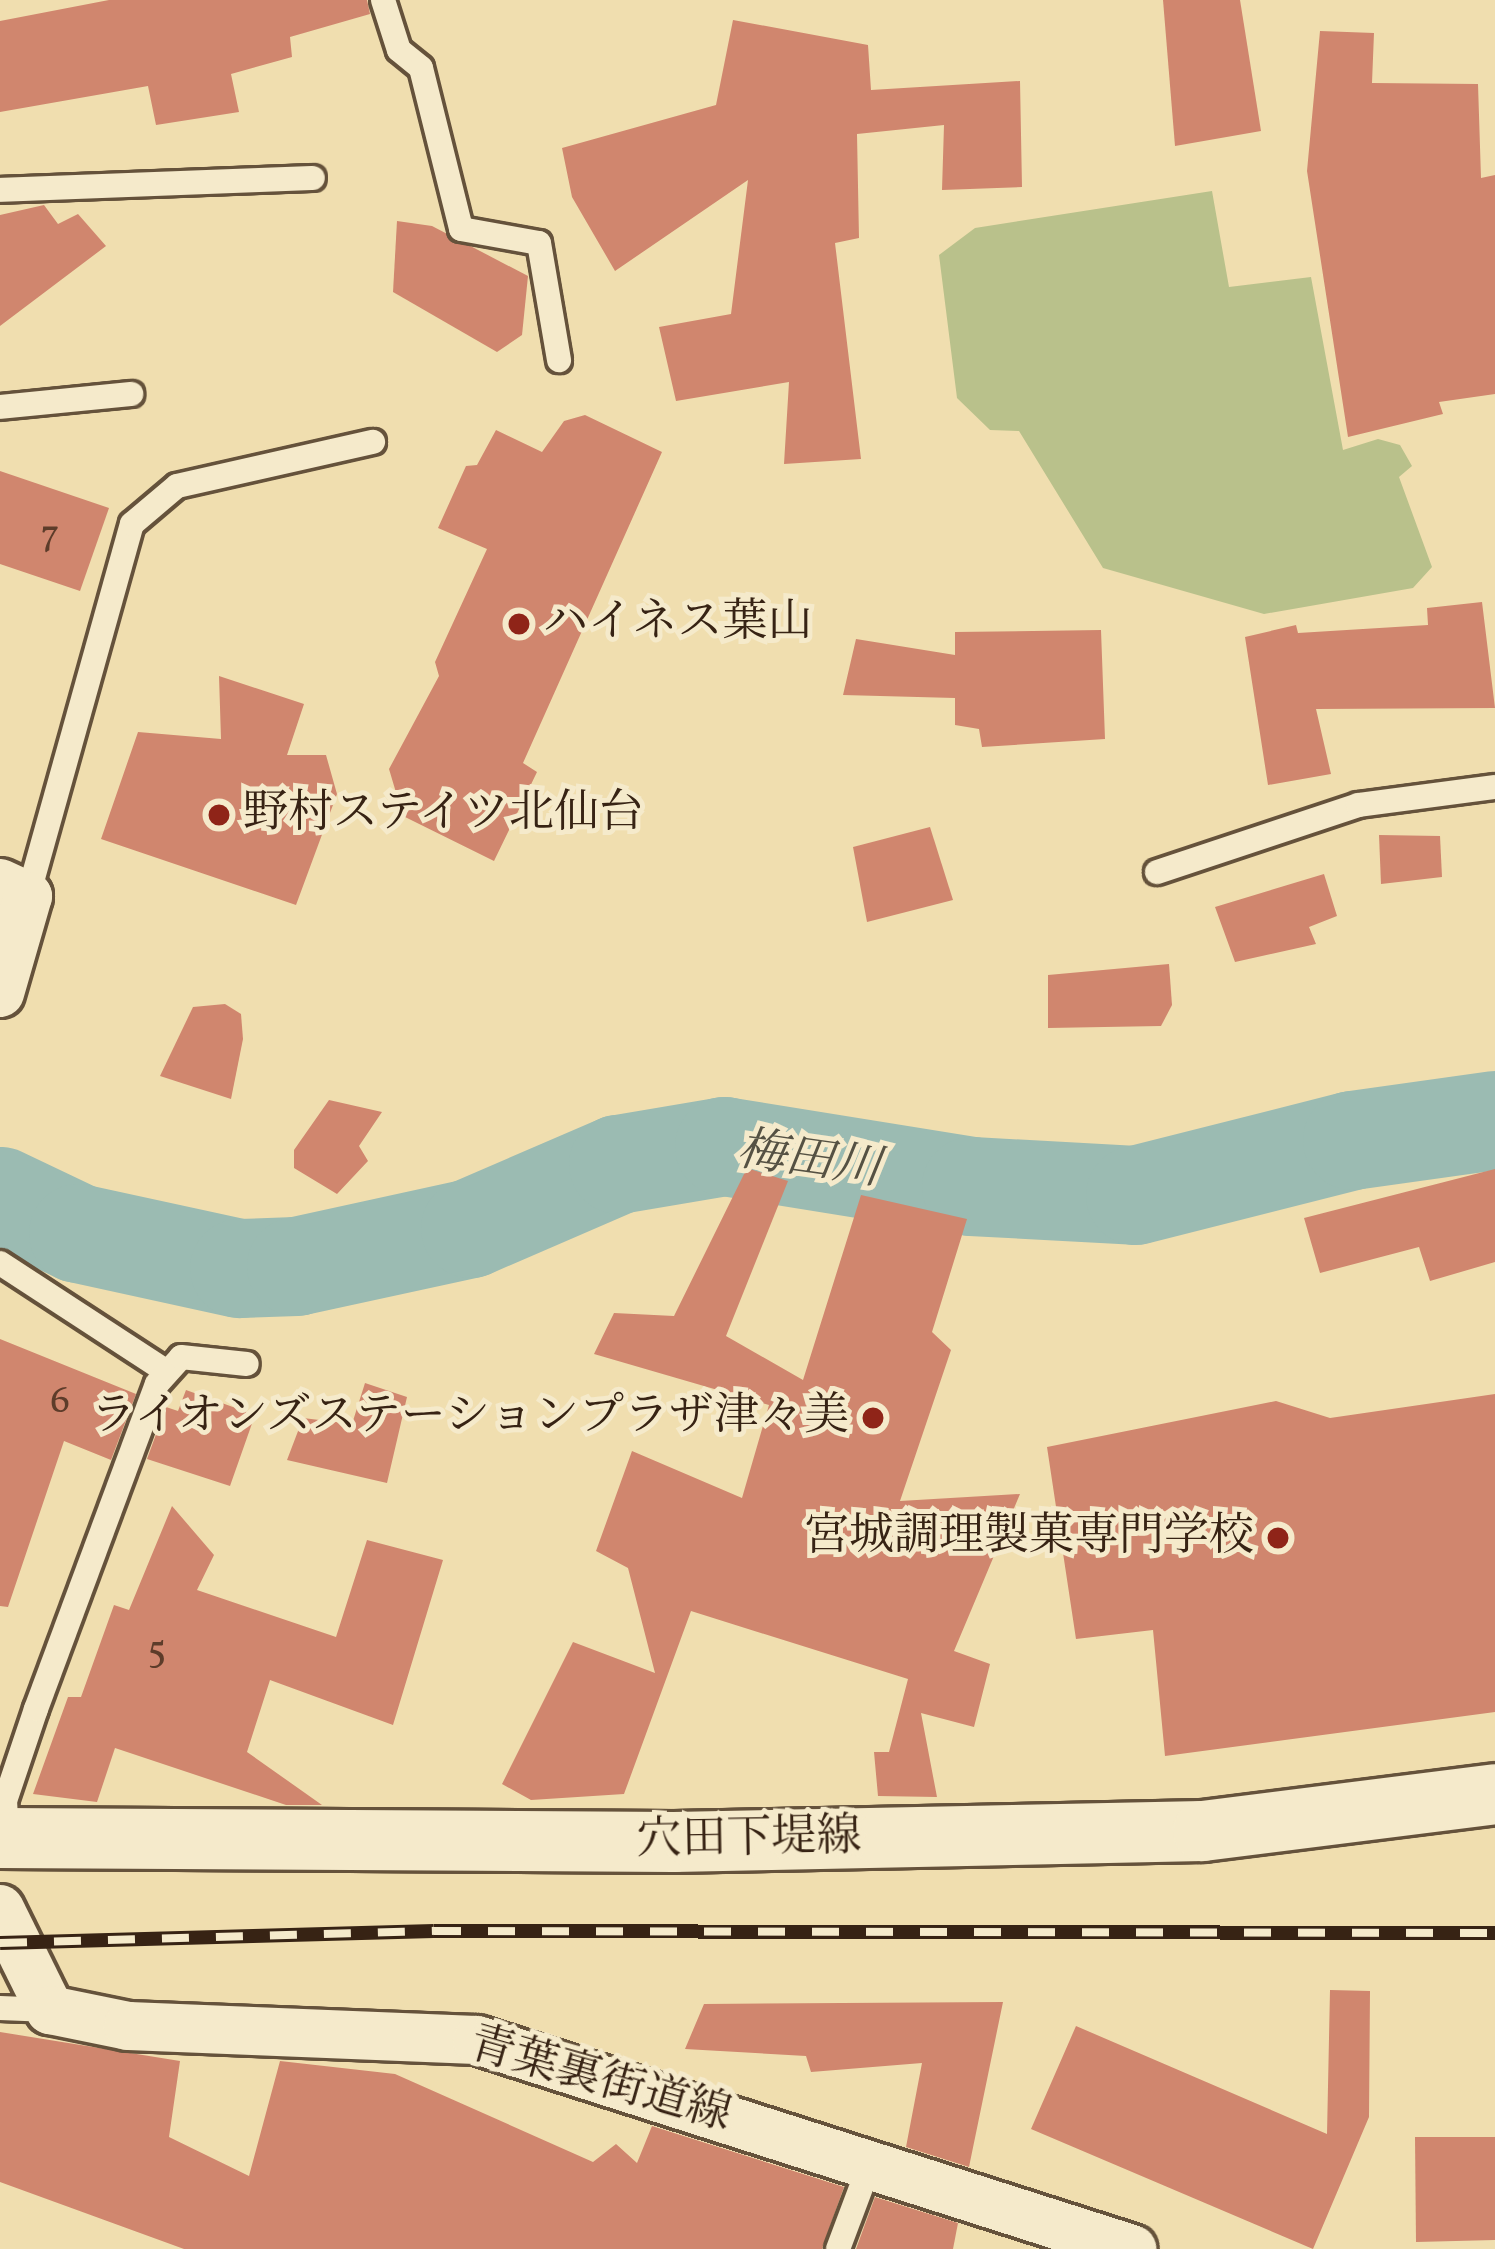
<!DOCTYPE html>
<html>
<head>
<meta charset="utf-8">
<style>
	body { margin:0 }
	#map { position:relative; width:1495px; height:2249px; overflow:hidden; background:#f0deaf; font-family:Vollkorn,"Noto Serif JP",serif }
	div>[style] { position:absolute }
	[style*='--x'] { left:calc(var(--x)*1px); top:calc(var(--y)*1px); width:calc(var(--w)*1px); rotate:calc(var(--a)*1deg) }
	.green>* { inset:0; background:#b9c18b }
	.river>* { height:99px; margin:-49.5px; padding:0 49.5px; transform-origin:49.5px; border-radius:49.5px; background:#9bbbb2 }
	.building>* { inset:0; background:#d0866e }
	.roads { filter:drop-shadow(3px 0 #65523b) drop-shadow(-3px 0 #65523b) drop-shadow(0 3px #65523b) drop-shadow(0 -3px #65523b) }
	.service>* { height:24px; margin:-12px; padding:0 12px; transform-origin:12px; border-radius:12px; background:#f5eacb }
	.minor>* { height:48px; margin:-24px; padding:0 24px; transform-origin:24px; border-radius:24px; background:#f5eacb }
	.tertiary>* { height:60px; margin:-30px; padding:0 30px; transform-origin:30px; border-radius:30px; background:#f5eacb }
	.rail>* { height:14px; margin-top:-7px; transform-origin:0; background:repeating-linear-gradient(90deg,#f5eacb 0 27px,#372314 0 54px); box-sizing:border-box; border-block:3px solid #372314 }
	.dots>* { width:33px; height:33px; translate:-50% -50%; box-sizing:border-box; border:6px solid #f5eacb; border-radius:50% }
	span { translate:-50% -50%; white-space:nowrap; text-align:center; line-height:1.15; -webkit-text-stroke:10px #f5eacb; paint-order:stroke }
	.number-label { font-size:39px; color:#5d3c2a }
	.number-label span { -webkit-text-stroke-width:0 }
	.poi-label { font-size:45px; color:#372314 }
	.left { translate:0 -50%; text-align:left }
	.right { translate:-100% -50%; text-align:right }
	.street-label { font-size:45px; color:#372314 }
	.water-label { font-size:48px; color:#555143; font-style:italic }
</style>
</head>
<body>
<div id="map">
	<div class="green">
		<i style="clip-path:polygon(1212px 191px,1229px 287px,1311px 277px,1343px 450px,1378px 439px,1400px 445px,1412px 466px,1399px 477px,1432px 567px,1413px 588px,1264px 614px,1103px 568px,1019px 431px,990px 430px,957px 398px,939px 255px,975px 228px)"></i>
	</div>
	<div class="river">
		<i style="--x:0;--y:1196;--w:86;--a:25.4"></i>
		<i style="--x:78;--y:1233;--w:165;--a:12.3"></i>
		<i style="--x:239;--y:1268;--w:57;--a:-2"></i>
		<i style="--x:296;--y:1266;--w:178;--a:-12.3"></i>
		<i style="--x:470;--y:1228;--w:161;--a:-23.4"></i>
		<i style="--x:618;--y:1164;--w:108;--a:-9.6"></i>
		<i style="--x:724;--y:1146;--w:250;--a:9.2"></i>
		<i style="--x:971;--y:1186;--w:164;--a:3.1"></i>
		<i style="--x:1135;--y:1195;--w:224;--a:-14.2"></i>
		<i style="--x:1352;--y:1140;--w:144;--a:-8"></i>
	</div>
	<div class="building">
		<i style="clip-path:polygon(109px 0,367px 0,370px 14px,290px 37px,292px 57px,231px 74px,239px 112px,156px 125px,148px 86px,0 112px,0 21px)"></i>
		<i style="clip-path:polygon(1163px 0,1240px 0,1261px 131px,1175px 146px)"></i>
		<i style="clip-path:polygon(733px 20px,868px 45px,871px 90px,1020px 81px,1022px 187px,942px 190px,944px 125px,857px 134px,859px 238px,835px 243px,861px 459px,784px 464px,789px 382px,676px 401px,659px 327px,731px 314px,748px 180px,615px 271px,572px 197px,562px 148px,716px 105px)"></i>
		<i style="clip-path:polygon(1320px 31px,1374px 33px,1372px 83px,1478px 84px,1481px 178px,1495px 175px,1495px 394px,1439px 402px,1443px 414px,1348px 437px,1307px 171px)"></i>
		<i style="clip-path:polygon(44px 205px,58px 224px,78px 214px,106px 246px,0 326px,0 215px)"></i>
		<i style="clip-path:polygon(397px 221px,432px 226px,528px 276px,522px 335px,497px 352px,393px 292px)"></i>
		<i style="clip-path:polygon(585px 415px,662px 452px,523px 763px,537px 772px,494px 861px,403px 816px,389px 769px,439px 676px,435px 662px,487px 549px,438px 528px,466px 466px,477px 465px,496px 430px,542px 452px,564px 421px)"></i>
		<i style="clip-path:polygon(0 471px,109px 508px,80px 591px,0 564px)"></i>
		<i style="clip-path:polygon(1482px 602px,1495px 708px,1316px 709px,1331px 774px,1268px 785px,1245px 637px,1296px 625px,1298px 633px,1428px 625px,1427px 608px)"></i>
		<i style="clip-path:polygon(1101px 630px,1105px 739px,982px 747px,979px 729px,955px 725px,955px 698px,843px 695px,856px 639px,955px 655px,955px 632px)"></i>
		<i style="clip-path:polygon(219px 676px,304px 704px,287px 755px,326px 755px,337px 794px,296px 905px,101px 839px,138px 732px,221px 739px)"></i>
		<i style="clip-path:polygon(930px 827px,953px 900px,867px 922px,853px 847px)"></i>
		<i style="clip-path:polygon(1379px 835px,1440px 836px,1442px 877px,1381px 884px)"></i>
		<i style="clip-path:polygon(1324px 874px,1337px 916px,1309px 927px,1316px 944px,1235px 962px,1215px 907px)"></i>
		<i style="clip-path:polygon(1169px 964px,1172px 1005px,1161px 1026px,1048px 1028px,1048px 975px)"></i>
		<i style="clip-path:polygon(225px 1004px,241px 1014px,243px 1039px,231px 1099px,160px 1076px,193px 1007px)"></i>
		<i style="clip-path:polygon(329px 1100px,382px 1112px,359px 1146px,368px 1161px,337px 1194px,294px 1168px,294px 1150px)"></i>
		<i style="clip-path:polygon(747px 1168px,788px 1181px,726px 1336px,803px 1380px,861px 1195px,967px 1219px,932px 1332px,951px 1350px,900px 1501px,1020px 1494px,954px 1651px,990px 1664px,974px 1727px,921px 1713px,937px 1797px,878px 1796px,874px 1752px,889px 1752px,908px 1679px,691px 1611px,624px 1794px,531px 1800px,502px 1784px,573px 1642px,655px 1673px,628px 1568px,596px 1551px,632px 1451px,742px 1498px,769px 1405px,594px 1354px,614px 1313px,674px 1316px)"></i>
		<i style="clip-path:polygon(1495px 1169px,1495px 1262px,1430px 1281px,1419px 1247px,1320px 1273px,1304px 1218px)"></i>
		<i style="clip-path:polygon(0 1339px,136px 1394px,111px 1460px,64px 1441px,8px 1607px,0 1606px)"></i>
		<i style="clip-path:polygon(365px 1383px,407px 1397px,387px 1483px,287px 1460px,303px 1418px,352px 1424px)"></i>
		<i style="clip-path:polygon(186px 1390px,255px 1415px,230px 1486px,147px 1459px,166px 1407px,178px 1411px)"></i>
		<i style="clip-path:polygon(1495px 1394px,1495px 1712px,1165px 1756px,1153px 1630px,1076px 1639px,1047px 1447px,1276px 1401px,1330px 1418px)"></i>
		<i style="clip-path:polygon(172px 1506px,214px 1555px,197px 1590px,336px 1637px,367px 1540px,443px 1560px,393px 1725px,270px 1680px,247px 1752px,322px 1805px,286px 1805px,115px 1748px,97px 1802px,33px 1794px,68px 1697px,81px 1697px,114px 1605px,129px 1610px)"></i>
		<i style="clip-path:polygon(1330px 1990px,1370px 1991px,1369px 2117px,1313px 2249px,1031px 2129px,1076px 2026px,1327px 2134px)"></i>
		<i style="clip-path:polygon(1003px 2002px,969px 2167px,906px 2147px,922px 2063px,811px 2072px,806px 2056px,685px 2049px,704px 2004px)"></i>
		<i style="clip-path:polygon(0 2032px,180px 2061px,169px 2137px,249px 2176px,280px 2061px,395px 2074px,593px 2162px,616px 2144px,637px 2163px,652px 2126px,844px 2187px,822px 2249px,184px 2249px,0 2182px)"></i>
		<i style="clip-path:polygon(1415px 2137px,1495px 2137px,1495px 2240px,1416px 2242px)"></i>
		<i style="clip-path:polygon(875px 2197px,958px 2223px,953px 2249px,856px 2249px)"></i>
	</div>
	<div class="roads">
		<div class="service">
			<i style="--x:383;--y:0;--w:52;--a:72.3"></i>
			<i style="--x:399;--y:50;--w:28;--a:39"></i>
			<i style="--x:421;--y:68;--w:166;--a:76"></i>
			<i style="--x:461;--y:229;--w:79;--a:10.2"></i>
			<i style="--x:539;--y:243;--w:119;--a:80.3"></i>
			<i style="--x:0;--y:190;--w:313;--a:-2.2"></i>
			<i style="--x:0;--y:407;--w:132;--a:-5.7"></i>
			<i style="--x:1157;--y:872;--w:212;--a:-18.4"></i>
			<i style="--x:1358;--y:805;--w:138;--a:-7.5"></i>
			<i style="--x:28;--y:896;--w:386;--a:-74.4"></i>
			<i style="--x:132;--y:524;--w:59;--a:-40.2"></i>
			<i style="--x:177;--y:486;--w:201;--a:-12.7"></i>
			<i style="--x:0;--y:1263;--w:199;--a:33.1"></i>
			<i style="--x:7;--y:1838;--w:37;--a:-93"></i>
			<i style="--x:5;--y:1801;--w:97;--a:-71.4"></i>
			<i style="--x:36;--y:1709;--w:347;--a:-69.6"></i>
			<i style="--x:157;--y:1384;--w:36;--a:-48"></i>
			<i style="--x:181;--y:1357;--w:66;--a:6.1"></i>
			<i style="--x:0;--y:2008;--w:50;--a:2.3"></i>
			<i style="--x:838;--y:2249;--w:94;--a:-69.4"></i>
		</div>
		<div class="minor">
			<i style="--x:0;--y:883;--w:31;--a:25"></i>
			<i style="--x:28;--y:896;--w:101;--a:106.1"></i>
			<i style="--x:0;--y:1909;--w:113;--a:63.7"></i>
			<i style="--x:50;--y:2010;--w:80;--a:11.6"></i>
			<i style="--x:128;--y:2026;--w:349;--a:2.3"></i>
			<i style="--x:477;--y:2040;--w:688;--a:17.7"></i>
		</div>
		<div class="tertiary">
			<i style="--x:0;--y:1838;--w:674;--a:0.34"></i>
			<i style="--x:674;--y:1842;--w:529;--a:-1.19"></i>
			<i style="--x:1203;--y:1831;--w:294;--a:-7.2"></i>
		</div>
	</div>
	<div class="rail">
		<i style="--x:0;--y:1943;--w:434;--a:-1.6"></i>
		<i style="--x:434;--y:1931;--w:1061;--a:0.11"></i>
	</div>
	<div class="dots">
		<i style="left:519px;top:624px;background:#8f2418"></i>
		<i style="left:219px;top:815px;background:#8f2418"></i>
		<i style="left:873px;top:1418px;background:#8f2418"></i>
		<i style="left:1278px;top:1538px;background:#8f2418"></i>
	</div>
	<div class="number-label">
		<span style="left:50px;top:536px">7</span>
		<span style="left:60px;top:1402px">6</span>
		<span style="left:157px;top:1651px">5</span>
	</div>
	<div class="poi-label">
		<span class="left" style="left:543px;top:624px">ハイネス葉山</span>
		<span class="left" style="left:243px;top:815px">野村ステイツ北仙台</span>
		<span class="right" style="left:849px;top:1418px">ライオンズステーションプラザ津々美</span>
		<span class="right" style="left:1254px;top:1538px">宮城調理製菓専門学校</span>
	</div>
	<div class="street-label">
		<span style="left:749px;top:1840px;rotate:-1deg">穴田下堤線</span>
		<span style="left:600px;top:2081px;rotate:16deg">青葉裏街道線</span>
	</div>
	<div class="water-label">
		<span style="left:809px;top:1161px;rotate:8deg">梅田川</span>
	</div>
</div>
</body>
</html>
